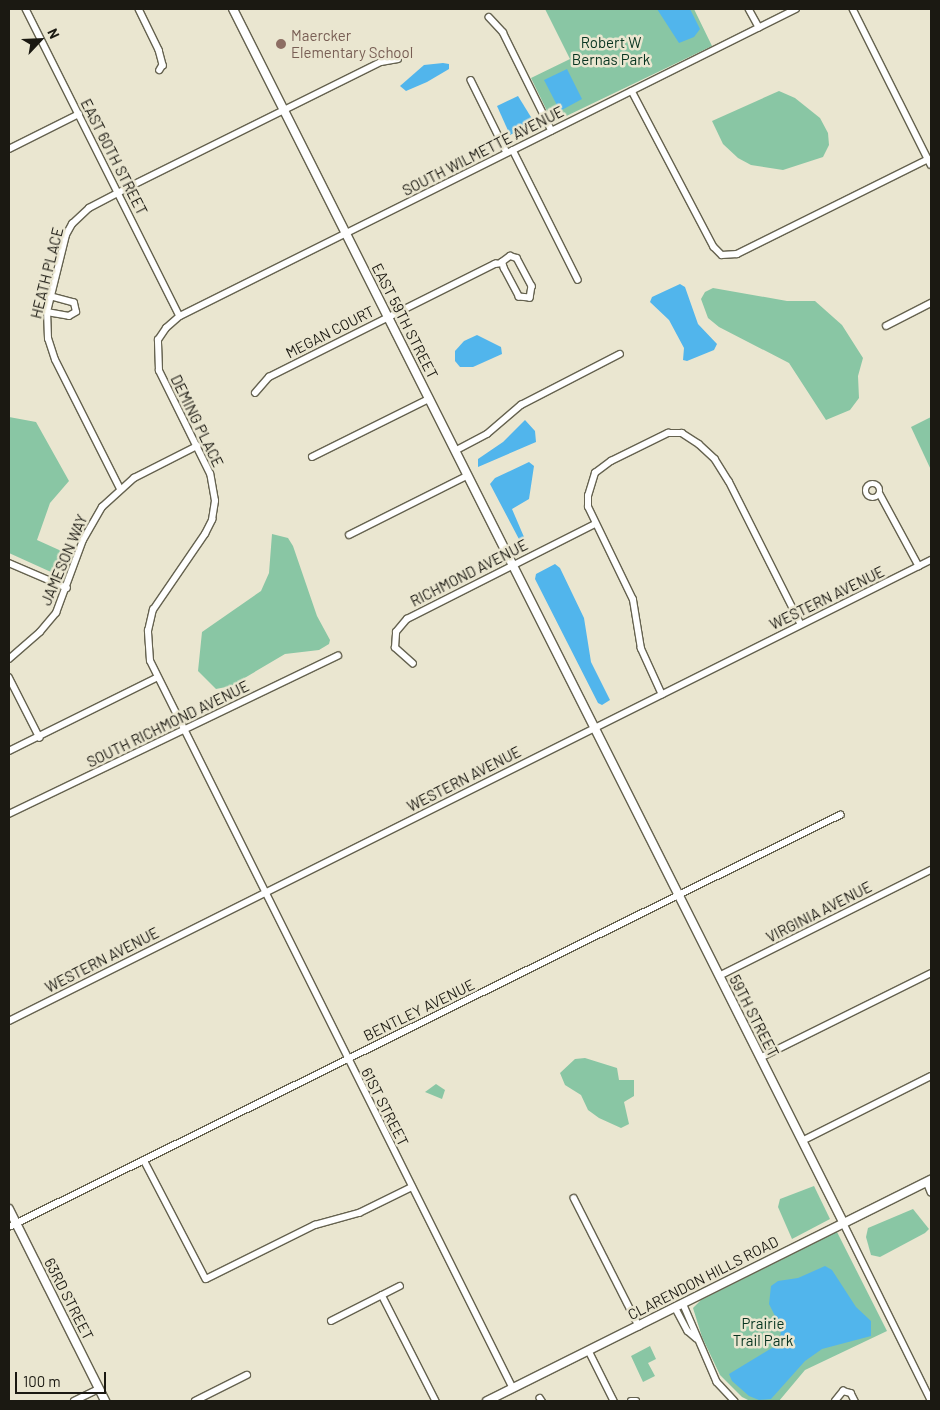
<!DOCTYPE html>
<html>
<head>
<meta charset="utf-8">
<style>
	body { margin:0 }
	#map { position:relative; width:940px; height:1410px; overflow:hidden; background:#eae6d0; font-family:Barlow,sans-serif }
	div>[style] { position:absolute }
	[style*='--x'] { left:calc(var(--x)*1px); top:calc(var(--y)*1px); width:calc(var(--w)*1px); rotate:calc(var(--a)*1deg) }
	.green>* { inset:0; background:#89c6a4 }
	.water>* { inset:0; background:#51b5ec }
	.roads { filter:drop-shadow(1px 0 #65624f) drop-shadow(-1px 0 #65624f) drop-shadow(0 1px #65624f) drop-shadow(0 -1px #65624f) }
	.street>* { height:5.5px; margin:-2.75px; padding:0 2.75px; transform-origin:2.75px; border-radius:2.75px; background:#fff }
	.street>.ring { margin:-2.75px; padding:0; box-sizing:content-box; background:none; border:5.5px solid #fff; border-radius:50% }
	.secondary>* { height:8px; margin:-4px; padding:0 4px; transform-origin:4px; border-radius:4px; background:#fff }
	.dots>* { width:14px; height:14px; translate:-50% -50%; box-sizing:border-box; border:2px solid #eae6d0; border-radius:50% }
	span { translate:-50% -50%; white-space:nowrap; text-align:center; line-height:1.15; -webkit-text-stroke:5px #eae6d0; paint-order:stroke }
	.education-label { font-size:15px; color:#785e54 }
	.left { translate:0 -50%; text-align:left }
	.park-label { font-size:15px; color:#083521 }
	.street-label { font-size:15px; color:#1b1912 }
	.frame { position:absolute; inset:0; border:10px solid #1b1912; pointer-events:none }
	.north { position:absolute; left:15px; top:15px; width:50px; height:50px; -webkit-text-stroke:4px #eae6d0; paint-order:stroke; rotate:65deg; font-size:14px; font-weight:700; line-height:20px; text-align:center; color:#1b1912 }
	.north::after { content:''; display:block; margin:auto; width:18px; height:22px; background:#1b1912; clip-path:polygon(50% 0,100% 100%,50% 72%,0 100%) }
	.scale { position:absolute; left:15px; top:1372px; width:91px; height:22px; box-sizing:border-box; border:2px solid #1b1912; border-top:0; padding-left:6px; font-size:15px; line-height:18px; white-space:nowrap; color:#1b1912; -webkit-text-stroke:4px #eae6d0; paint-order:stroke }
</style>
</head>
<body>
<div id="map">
	<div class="green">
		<i style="clip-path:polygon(545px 9px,694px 9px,712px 46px,556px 121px,549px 115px,531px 78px,570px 59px)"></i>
		<i style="clip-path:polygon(779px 91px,795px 98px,820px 118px,828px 133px,829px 145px,823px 157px,783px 170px,751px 165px,738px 158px,723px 144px,712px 121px)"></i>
		<i style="clip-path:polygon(713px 288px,787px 301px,815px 301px,842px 325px,863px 358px,858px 376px,859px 398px,850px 410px,826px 420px,789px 363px,719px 327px,708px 318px,701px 299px,705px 292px)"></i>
		<i style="clip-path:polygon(9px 417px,36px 422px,69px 481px,50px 503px,37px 540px,68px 554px,62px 577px,9px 553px)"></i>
		<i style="clip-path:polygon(931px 417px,931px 470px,911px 427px)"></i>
		<i style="clip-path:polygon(272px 534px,288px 538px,293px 546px,317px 616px,330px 640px,329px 644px,319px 650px,285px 654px,231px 686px,216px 689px,198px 671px,202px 632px,261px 591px,269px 573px)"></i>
		<i style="clip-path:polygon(585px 1058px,617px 1068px,619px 1080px,634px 1080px,634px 1096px,624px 1102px,629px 1124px,621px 1128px,599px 1118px,588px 1110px,581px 1095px,565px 1085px,560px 1073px,575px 1059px)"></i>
		<i style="clip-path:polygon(436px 1084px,445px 1090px,442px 1099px,425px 1092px)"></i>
		<i style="clip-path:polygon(814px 1186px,830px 1219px,792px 1239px,778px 1207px,780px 1199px)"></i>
		<i style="clip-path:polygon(913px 1209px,929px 1229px,925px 1233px,880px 1257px,871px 1255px,866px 1237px,868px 1228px)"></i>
		<i style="clip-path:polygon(837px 1232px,887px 1331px,805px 1370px,779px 1401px,750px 1401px,742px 1397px,720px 1375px,702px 1337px,693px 1308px,701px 1300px)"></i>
		<i style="clip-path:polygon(650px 1346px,656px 1359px,648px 1363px,655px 1376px,643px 1382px,631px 1356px)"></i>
	</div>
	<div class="water">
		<i style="clip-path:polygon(657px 9px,690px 9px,700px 29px,694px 37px,679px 43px)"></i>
		<i style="clip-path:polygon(443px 63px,449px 64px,449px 69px,427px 82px,406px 91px,400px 86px,424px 65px)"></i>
		<i style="clip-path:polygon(567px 69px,582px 99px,560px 111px,544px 80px)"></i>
		<i style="clip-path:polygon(518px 96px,534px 122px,510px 135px,497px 106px)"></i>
		<i style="clip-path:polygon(680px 284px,685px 287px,698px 324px,717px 344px,714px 350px,687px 361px,683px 360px,684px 348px,669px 320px,650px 302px,652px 297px)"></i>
		<i style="clip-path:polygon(477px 335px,501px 347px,502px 354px,473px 367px,460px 367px,455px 361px,455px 351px,464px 341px)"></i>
		<i style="clip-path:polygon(525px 420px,535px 431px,536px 442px,478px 467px,478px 459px,503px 442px)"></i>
		<i style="clip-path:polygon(529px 462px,534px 466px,529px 499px,512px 509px,524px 537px,521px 543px,490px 484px,495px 478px)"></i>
		<i style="clip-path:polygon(555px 564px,560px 568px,584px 618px,591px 662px,610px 700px,602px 705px,598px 703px,535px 579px,536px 574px)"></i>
		<i style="clip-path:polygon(825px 1266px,832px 1270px,856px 1307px,871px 1321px,871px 1336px,822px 1349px,805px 1361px,771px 1399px,759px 1400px,749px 1396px,732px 1381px,729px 1374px,780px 1343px,781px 1328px,769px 1304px,771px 1286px,778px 1281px,798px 1278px)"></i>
	</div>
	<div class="roads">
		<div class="street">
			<i style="--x:26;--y:9;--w:343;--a:63.4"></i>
			<i style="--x:139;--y:9;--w:46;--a:64"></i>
			<i style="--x:159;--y:50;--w:16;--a:75"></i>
			<i style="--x:163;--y:65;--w:6;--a:121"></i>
			<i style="--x:749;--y:9;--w:21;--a:61"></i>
			<i style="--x:853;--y:9;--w:174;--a:63.4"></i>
			<i style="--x:489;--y:17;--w:21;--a:47"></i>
			<i style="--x:503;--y:32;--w:110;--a:63.7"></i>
			<i style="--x:471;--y:80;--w:81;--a:63.7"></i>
			<i style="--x:632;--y:91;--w:176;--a:62.3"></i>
			<i style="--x:714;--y:247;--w:11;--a:45"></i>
			<i style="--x:722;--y:255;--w:15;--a:-4"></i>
			<i style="--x:737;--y:254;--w:213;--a:-26.4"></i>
			<i style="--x:9;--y:149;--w:78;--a:-26.6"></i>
			<i style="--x:513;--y:150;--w:145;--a:63.4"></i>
			<i style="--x:510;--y:256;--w:7;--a:16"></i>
			<i style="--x:517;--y:258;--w:32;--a:62"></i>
			<i style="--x:532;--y:286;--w:12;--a:99"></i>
			<i style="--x:530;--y:298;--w:11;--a:-175"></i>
			<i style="--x:519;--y:297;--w:32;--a:-118"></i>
			<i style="--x:504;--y:269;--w:7;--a:-106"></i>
			<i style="--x:502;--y:262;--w:10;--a:-37"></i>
			<i style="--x:47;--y:312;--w:22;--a:10"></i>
			<i style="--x:69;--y:316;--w:8;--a:-30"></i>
			<i style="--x:76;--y:312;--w:9;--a:-103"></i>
			<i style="--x:74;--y:303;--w:24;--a:-165"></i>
			<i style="--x:886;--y:326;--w:51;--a:-27.1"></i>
			<i style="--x:255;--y:393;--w:21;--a:-49"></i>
			<i style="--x:269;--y:377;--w:253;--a:-26.6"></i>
			<i style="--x:495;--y:264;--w:7;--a:-8"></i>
			<i style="--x:455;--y:451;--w:36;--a:-28"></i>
			<i style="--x:487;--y:434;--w:45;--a:-40.5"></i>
			<i style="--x:521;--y:405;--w:111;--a:-27.3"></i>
			<i style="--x:312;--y:457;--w:131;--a:-26.4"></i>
			<i class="ring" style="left:866px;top:484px;width:8.5px;height:8.5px"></i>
			<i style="--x:120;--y:489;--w:144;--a:-116.7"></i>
			<i style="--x:55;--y:360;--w:22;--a:-108"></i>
			<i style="--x:48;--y:339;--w:27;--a:-92"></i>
			<i style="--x:47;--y:312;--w:79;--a:-76.1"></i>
			<i style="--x:66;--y:235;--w:13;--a:-61"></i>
			<i style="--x:72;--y:224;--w:23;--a:-43"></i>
			<i style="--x:89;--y:208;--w:50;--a:-27.6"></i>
			<i style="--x:133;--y:185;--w:277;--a:-26.4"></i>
			<i style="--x:381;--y:62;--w:17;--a:-10"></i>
			<i style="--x:880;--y:494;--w:82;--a:61.6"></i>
			<i style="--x:349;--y:535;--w:132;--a:-26.6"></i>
			<i style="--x:9;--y:563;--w:63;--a:23.3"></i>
			<i style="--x:9;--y:659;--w:41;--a:-41.1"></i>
			<i style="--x:40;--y:632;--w:25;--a:-50"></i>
			<i style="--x:56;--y:613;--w:78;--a:-69.7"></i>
			<i style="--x:83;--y:540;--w:38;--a:-60"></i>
			<i style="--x:102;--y:507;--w:43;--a:-42.2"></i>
			<i style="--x:134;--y:478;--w:71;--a:-26.9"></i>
			<i style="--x:413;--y:664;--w:24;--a:-138"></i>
			<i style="--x:395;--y:648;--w:16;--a:-86"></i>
			<i style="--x:396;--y:632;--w:17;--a:-50"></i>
			<i style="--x:407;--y:619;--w:211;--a:-26.8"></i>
			<i style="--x:9;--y:677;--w:68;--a:63.1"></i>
			<i style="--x:662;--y:695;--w:51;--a:-114.5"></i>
			<i style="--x:641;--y:649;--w:50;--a:-99.3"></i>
			<i style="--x:633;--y:600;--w:103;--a:-115.8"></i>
			<i style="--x:588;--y:507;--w:11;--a:-90"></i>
			<i style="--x:588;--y:496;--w:24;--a:-73"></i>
			<i style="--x:595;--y:473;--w:20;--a:-37"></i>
			<i style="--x:611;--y:461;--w:64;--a:-26.2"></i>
			<i style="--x:668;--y:433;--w:14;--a:0"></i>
			<i style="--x:682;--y:433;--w:20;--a:33"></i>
			<i style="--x:699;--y:444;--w:22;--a:43"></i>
			<i style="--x:715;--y:459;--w:26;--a:58"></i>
			<i style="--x:729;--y:481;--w:160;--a:63.3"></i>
			<i style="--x:9;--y:751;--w:164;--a:-26.4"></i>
			<i style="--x:9;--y:814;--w:365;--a:-25.7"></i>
			<i style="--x:719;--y:976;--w:237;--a:-26.6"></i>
			<i style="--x:9;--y:1021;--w:1031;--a:-26.57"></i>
			<i style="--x:760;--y:1058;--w:191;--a:-26.4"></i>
			<i style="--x:802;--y:1141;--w:144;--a:-26.7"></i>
			<i style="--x:144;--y:1160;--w:134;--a:62.5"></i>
			<i style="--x:206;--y:1279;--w:122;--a:-26.4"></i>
			<i style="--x:315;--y:1225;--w:46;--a:-15.3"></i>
			<i style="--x:359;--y:1213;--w:59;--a:-26.1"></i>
			<i style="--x:927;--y:1182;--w:11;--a:68"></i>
			<i style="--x:574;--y:1198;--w:144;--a:63.1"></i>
			<i style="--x:843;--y:1222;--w:199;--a:63.7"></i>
			<i style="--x:9;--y:1227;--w:928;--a:-26.37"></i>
			<i style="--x:382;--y:1295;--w:119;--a:63"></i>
			<i style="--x:683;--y:1303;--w:86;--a:66.7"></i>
			<i style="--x:717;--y:1382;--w:26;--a:47"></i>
			<i style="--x:675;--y:1307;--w:27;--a:62"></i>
			<i style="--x:688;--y:1331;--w:11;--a:41"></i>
			<i style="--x:331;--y:1321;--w:77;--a:-26.9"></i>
			<i style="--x:589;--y:1351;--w:56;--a:63.4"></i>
			<i style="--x:513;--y:1389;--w:813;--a:-116.5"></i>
			<i style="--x:150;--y:661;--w:30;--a:-94"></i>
			<i style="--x:148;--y:631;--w:22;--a:-77"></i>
			<i style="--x:153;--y:610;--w:92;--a:-55.6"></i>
			<i style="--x:205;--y:534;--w:16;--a:-63"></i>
			<i style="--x:212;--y:520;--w:19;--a:-81"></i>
			<i style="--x:215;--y:501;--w:27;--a:-100"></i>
			<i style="--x:210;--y:474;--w:115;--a:-116.3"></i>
			<i style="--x:159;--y:371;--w:31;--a:-92"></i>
			<i style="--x:158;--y:340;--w:14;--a:-56"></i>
			<i style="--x:166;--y:328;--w:18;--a:-41"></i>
			<i style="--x:180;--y:316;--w:688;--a:-26.49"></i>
			<i style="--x:540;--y:1398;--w:4;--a:56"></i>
			<i style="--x:74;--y:1401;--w:28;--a:-26"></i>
			<i style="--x:195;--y:1401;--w:58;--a:-26.6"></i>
			<i style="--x:631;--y:1401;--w:5;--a:0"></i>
			<i style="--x:835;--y:1401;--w:13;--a:-51"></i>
			<i style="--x:843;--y:1391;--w:8;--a:14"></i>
			<i style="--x:851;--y:1393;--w:9;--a:63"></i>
		</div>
		<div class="secondary">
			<i style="--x:233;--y:9;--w:1358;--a:63.3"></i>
			<i style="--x:9;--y:1209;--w:215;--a:63.4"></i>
			<i style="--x:487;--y:1401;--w:496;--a:-26.5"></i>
		</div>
	</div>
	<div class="dots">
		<i style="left:281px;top:44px;background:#8d6e63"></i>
	</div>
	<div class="education-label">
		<span class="left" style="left:291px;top:44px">Maercker<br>Elementary School</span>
	</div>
	<div class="park-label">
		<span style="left:611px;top:51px">Robert W<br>Bernas Park</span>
		<span style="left:763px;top:1332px">Prairie<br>Trail Park</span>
	</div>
	<div class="street-label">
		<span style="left:483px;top:151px;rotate:-27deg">SOUTH WILMETTE AVENUE</span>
		<span style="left:114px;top:157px;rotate:63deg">EAST 60TH STREET</span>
		<span style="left:47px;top:273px;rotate:-76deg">HEATH PLACE</span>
		<span style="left:405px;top:321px;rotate:63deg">EAST 59TH STREET</span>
		<span style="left:330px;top:332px;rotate:-27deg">MEGAN COURT</span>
		<span style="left:197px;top:421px;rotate:64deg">DEMING PLACE</span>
		<span style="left:64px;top:560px;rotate:-67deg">JAMESON WAY</span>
		<span style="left:469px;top:573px;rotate:-27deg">RICHMOND AVENUE</span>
		<span style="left:827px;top:598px;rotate:-26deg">WESTERN AVENUE</span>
		<span style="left:168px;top:724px;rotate:-26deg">SOUTH RICHMOND AVENUE</span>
		<span style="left:464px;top:779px;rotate:-27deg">WESTERN AVENUE</span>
		<span style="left:819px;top:912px;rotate:-27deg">VIRGINIA AVENUE</span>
		<span style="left:102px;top:960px;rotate:-27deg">WESTERN AVENUE</span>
		<span style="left:419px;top:1010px;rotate:-26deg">BENTLEY AVENUE</span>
		<span style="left:754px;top:1016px;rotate:63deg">59TH STREET</span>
		<span style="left:385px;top:1107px;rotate:63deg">61ST STREET</span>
		<span style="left:703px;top:1278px;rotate:-27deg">CLARENDON HILLS ROAD</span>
		<span style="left:69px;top:1299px;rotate:63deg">63RD STREET</span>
	</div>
	<div class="frame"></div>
	<div class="north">N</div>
	<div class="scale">100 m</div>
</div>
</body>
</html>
